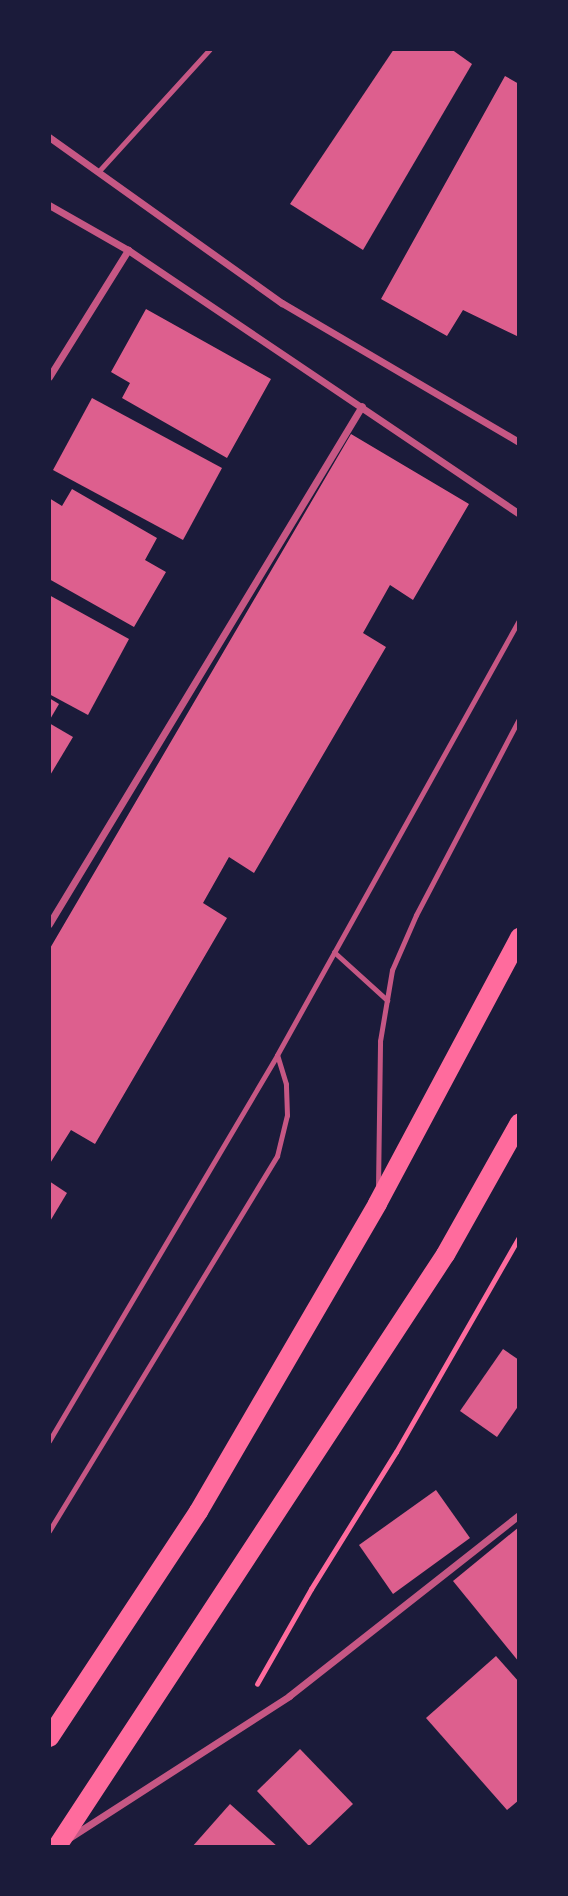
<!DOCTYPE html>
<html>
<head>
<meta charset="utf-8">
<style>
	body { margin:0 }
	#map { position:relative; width:568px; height:1896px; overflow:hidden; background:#1b1b3a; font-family:"IBM Plex Sans",sans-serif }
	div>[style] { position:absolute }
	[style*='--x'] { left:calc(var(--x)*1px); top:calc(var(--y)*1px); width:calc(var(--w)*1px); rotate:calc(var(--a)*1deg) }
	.building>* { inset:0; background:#dd5f8e }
	.path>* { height:4.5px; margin:-2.25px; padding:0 2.25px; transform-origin:2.25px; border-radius:2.25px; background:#ff6b9d }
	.service>* { height:5px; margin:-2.5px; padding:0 2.5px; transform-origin:2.5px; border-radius:2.5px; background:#c65784 }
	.minor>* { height:7px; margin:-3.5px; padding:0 3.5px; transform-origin:3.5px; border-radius:3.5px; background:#c65784 }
	.trunk>* { height:19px; margin:-9.5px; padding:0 9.5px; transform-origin:9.5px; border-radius:9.5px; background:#ff6b9d }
	span { translate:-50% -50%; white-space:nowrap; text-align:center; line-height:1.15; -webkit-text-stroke:5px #1b1b3a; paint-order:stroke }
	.frame { position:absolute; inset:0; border:51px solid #1b1b3a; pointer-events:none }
</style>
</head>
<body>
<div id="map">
	<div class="building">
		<i style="clip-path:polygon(394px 49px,451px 49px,472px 64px,363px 250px,290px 204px)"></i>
		<i style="clip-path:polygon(505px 76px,519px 84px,519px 337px,463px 310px,447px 336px,381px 299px)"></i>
		<i style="clip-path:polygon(146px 309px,271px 379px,227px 458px,122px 398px,130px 383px,111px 372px)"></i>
		<i style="clip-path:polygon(92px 398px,222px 468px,183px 540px,53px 470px)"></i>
		<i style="clip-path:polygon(351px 434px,469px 504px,413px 600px,390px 585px,363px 633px,386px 647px,254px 873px,229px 857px,203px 903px,227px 918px,95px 1144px,71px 1130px,49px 1165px,49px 950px)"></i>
		<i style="clip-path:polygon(72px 489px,157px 538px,145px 560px,166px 572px,134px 627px,49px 579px,49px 498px,62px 506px)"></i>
		<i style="clip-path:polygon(49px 595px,129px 639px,88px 715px,49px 694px)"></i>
		<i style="clip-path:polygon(49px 698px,59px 704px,49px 721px)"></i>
		<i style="clip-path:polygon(49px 723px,73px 737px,49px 777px)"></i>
		<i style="clip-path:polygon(49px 1181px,67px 1193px,49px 1223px)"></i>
		<i style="clip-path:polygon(503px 1349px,519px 1360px,519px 1405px,497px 1437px,460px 1411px)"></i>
		<i style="clip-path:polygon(436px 1490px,470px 1538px,393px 1594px,359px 1545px)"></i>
		<i style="clip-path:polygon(519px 1527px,519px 1662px,453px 1581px)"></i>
		<i style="clip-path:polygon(496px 1656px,519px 1682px,519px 1800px,507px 1810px,426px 1718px)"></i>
		<i style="clip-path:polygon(300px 1749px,353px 1804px,309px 1846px,257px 1791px)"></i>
		<i style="clip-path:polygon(230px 1804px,278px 1847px,192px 1847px)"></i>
	</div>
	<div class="path">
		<i style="--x:257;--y:1684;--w:109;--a:-60.4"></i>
		<i style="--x:311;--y:1589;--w:161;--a:-58.2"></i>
		<i style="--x:396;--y:1452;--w:248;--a:-60.2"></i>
	</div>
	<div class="service">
		<i style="--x:98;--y:172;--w:166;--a:-47.7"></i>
		<i style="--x:334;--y:952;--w:72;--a:42.2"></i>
		<i style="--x:378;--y:1188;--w:147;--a:-89.2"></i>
		<i style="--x:380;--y:1041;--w:72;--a:-80.4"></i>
		<i style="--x:392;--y:970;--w:60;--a:-66.4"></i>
		<i style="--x:416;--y:915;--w:221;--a:-62.3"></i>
		<i style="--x:49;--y:1441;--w:448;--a:-59.4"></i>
		<i style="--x:277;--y:1055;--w:498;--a:-60.9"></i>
		<i style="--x:49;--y:1531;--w:439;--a:-58.7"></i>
		<i style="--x:277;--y:1156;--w:42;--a:-76.3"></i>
		<i style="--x:287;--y:1115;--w:31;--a:-92"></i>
		<i style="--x:286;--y:1084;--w:30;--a:-107"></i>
	</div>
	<div class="minor">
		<i style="--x:49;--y:137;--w:286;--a:35.5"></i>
		<i style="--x:282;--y:303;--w:275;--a:30.4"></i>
		<i style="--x:49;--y:205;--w:91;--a:29.7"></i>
		<i style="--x:128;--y:250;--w:472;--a:34"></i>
		<i style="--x:49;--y:377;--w:150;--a:-58.1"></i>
		<i style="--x:49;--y:924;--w:605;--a:-58.86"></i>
		<i style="--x:69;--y:1838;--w:262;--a:-32.8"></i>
		<i style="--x:289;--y:1696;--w:293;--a:-38.2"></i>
	</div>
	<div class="trunk">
		<i style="--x:49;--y:1737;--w:271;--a:-56.6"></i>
		<i style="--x:198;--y:1511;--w:356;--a:-59.8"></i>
		<i style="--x:377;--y:1203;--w:302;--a:-61.9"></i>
		<i style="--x:56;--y:1847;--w:709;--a:-56.74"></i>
		<i style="--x:445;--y:1254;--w:151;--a:-60.7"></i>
	</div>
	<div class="frame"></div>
</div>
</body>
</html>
